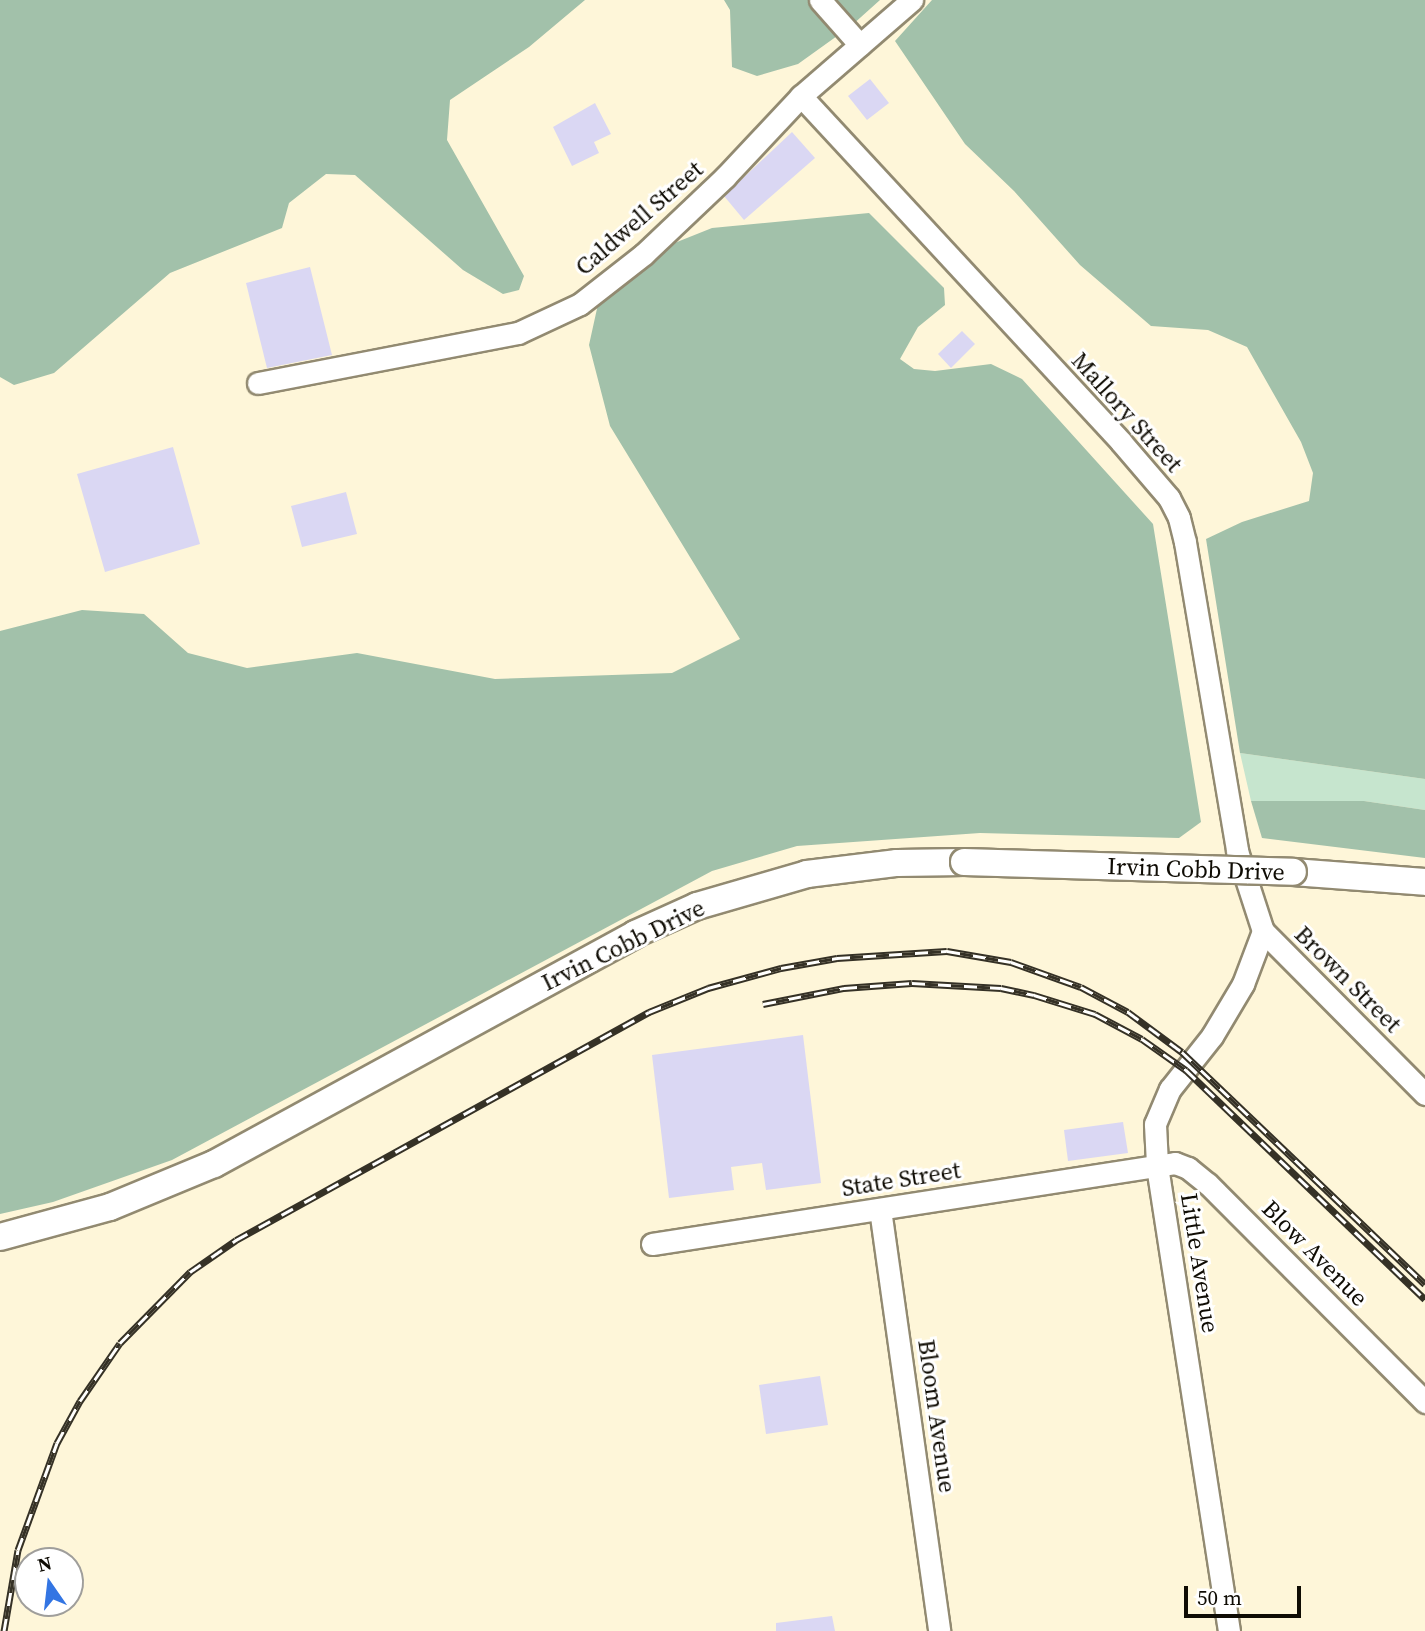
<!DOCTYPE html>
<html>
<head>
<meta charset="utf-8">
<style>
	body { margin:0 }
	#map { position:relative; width:1425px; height:1631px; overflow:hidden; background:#fef6d9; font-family:"Source Serif 4",serif }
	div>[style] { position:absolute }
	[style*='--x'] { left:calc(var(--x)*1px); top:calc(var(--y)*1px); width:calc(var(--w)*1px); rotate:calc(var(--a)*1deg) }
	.green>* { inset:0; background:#c6e5ce }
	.forest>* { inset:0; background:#a2c1aa }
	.building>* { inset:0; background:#dad7f3 }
	.roads { filter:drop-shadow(2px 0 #928a71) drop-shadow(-2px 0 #928a71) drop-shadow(0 2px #928a71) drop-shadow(0 -2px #928a71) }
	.minor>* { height:21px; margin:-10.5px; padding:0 10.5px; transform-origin:10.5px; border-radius:10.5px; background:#fff }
	.major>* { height:26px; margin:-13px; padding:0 13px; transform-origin:13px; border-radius:13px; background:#fff }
	.rail>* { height:7px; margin-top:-3.5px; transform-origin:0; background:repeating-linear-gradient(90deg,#fff 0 13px,#353126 0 26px); box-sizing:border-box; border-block:2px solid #353126 }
	.bridges { filter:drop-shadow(2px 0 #928a71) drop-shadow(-2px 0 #928a71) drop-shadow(0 2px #928a71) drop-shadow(0 -2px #928a71) }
	.major-bridge>* { height:26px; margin:-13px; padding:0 13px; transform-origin:13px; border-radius:13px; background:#fff }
	span { translate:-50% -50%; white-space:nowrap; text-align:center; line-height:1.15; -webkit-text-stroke:6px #fff; paint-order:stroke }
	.street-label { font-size:24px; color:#0f0c04 }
	.north { position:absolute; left:14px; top:1547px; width:70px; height:70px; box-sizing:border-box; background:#fff; border:2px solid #9f9e9b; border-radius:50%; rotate:346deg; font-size:19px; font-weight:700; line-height:28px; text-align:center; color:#0f0c04 }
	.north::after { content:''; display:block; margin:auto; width:24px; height:32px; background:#3375e3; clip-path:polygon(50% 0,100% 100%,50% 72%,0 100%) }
	.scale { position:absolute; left:1184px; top:1586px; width:117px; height:32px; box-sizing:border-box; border:4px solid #0f0c04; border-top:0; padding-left:9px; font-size:21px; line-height:24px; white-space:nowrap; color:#0f0c04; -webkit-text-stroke:5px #fff; paint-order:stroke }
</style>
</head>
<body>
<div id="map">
	<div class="green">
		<i style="clip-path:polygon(1240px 753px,1425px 779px,1425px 810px,1364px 801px,1251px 801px)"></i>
	</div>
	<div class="forest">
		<i style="clip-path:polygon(0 0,585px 0,529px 47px,450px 100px,447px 140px,524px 276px,519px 290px,503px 294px,463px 270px,355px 175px,326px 174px,289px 203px,282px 228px,170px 273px,54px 373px,14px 385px,0 377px)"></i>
		<i style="clip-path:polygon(724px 0,880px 0,851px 26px,798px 64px,757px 76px,732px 67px,730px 10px)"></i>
		<i style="clip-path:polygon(932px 0,1425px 0,1425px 779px,1240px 753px,1206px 539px,1242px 522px,1309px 501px,1313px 473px,1301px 442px,1247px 347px,1208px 330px,1151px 326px,1080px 265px,1014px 191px,965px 144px,895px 41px)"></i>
		<i style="clip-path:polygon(869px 213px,944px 288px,945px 305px,918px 327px,900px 359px,914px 369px,935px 371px,991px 364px,1022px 379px,1153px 524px,1201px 822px,1179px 838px,980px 833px,797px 846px,712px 871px,172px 1160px,53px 1202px,0 1214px,0 631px,82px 610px,144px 614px,188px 653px,247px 668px,357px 653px,495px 679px,672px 673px,740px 639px,610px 426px,589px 345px,600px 295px,667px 246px,712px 228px)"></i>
		<i style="clip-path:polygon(1251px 801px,1364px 801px,1425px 810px,1425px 858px,1262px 838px)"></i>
	</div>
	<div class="building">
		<i style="clip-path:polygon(870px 79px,889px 103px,867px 120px,848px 96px)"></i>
		<i style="clip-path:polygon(595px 103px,611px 134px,594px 142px,599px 153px,572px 166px,553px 127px)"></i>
		<i style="clip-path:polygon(792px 132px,815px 158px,744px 220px,724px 196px)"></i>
		<i style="clip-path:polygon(310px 267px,332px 355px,267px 368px,246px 283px)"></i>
		<i style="clip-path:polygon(962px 331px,975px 344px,951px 368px,938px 354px)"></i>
		<i style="clip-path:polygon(173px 447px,200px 544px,105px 572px,77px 474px)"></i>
		<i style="clip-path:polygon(346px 492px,357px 534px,302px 547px,291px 506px)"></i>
		<i style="clip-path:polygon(803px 1035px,821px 1183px,766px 1190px,762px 1163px,731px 1167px,734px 1190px,669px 1198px,652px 1055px)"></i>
		<i style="clip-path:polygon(1123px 1122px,1128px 1153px,1068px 1161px,1064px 1130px)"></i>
		<i style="clip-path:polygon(820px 1376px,828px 1425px,766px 1434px,759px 1385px)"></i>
		<i style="clip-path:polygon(832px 1616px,835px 1631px,776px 1631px,776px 1623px)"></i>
	</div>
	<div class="roads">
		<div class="minor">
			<i style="--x:820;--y:0;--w:60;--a:48.4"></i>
			<i style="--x:801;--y:96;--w:471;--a:47.2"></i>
			<i style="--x:1121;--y:442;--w:74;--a:49.4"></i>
			<i style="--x:1169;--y:498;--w:22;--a:63"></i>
			<i style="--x:1179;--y:518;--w:25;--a:76"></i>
			<i style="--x:1185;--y:542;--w:313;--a:80.4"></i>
			<i style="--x:1237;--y:851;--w:84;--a:72"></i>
			<i style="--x:1263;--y:931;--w:230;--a:45.2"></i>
			<i style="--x:258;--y:383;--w:265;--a:-10.9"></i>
			<i style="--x:518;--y:333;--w:68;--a:-25.1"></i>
			<i style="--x:580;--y:304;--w:81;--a:-38"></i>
			<i style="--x:644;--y:254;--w:112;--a:-43.5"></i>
			<i style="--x:725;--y:177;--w:111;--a:-46.8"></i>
			<i style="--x:801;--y:96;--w:147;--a:-40.9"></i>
			<i style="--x:880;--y:1209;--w:426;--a:82"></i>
			<i style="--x:652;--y:1244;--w:529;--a:-8.8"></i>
			<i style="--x:1175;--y:1163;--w:14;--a:21"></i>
			<i style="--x:1188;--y:1168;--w:26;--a:39"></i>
			<i style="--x:1208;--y:1184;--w:308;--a:45.1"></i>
			<i style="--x:1229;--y:1631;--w:473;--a:-98.8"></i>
			<i style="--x:1157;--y:1164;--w:40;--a:-92.9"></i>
			<i style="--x:1155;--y:1124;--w:38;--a:-67"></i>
			<i style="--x:1170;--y:1089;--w:68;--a:-51.6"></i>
			<i style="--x:1212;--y:1036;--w:61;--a:-59.2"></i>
			<i style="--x:1243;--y:984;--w:57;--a:-69.3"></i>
		</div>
		<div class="major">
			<i style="--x:1293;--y:872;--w:132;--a:4.3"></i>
			<i style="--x:0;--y:1237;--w:114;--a:-15.3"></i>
			<i style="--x:110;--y:1207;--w:113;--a:-22.5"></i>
			<i style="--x:214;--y:1164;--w:480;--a:-28.6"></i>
			<i style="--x:635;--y:934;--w:68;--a:-24.3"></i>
			<i style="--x:697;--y:906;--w:115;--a:-16.2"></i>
			<i style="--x:807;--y:874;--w:91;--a:-7"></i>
			<i style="--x:897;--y:863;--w:67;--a:-0.9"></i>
		</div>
	</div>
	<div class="rail">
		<i style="--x:763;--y:1004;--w:83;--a:-11.2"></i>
		<i style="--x:844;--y:988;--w:68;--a:-4.2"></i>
		<i style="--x:912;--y:983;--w:89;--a:3.2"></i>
		<i style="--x:1001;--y:988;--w:34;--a:12"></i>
		<i style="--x:1034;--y:995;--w:64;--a:17.3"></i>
		<i style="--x:1095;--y:1014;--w:53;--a:28"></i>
		<i style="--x:1142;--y:1039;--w:54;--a:35.2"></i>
		<i style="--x:1186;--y:1070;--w:331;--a:43.8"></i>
		<i style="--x:4;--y:1631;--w:82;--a:-80.2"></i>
		<i style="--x:18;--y:1550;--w:114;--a:-70"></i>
		<i style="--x:57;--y:1443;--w:48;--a:-61.3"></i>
		<i style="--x:80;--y:1401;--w:70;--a:-55.4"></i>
		<i style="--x:120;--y:1343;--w:100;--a:-45.4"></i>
		<i style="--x:190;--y:1272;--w:56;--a:-34.8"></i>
		<i style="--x:236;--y:1240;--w:472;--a:-28.9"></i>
		<i style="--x:649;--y:1012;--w:64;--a:-22.1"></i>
		<i style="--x:708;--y:988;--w:76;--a:-15.3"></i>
		<i style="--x:781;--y:968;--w:57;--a:-10.1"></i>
		<i style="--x:837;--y:958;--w:110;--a:-3.6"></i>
		<i style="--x:947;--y:951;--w:65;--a:9.8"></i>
		<i style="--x:1011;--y:962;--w:74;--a:19.7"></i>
		<i style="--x:1081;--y:987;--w:53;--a:28"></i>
		<i style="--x:1128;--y:1012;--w:67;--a:36.5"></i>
		<i style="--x:1182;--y:1052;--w:336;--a:43.7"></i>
	</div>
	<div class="bridges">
		<div class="major-bridge">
			<i style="--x:964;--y:862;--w:329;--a:1.7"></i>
		</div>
	</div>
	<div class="street-label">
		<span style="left:639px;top:218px;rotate:-41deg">Caldwell Street</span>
		<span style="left:1127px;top:412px;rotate:48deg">Mallory Street</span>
		<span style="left:1196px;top:869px;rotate:2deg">Irvin Cobb Drive</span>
		<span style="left:623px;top:945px;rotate:-26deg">Irvin Cobb Drive</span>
		<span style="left:1348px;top:979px;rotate:45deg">Brown Street</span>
		<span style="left:901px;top:1179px;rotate:-9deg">State Street</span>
		<span style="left:1315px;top:1253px;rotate:45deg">Blow Avenue</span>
		<span style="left:1200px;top:1263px;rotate:81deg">Little Avenue</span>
		<span style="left:937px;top:1416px;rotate:82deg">Bloom Avenue</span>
	</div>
	<div class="north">N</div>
	<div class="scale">50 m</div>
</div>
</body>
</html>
